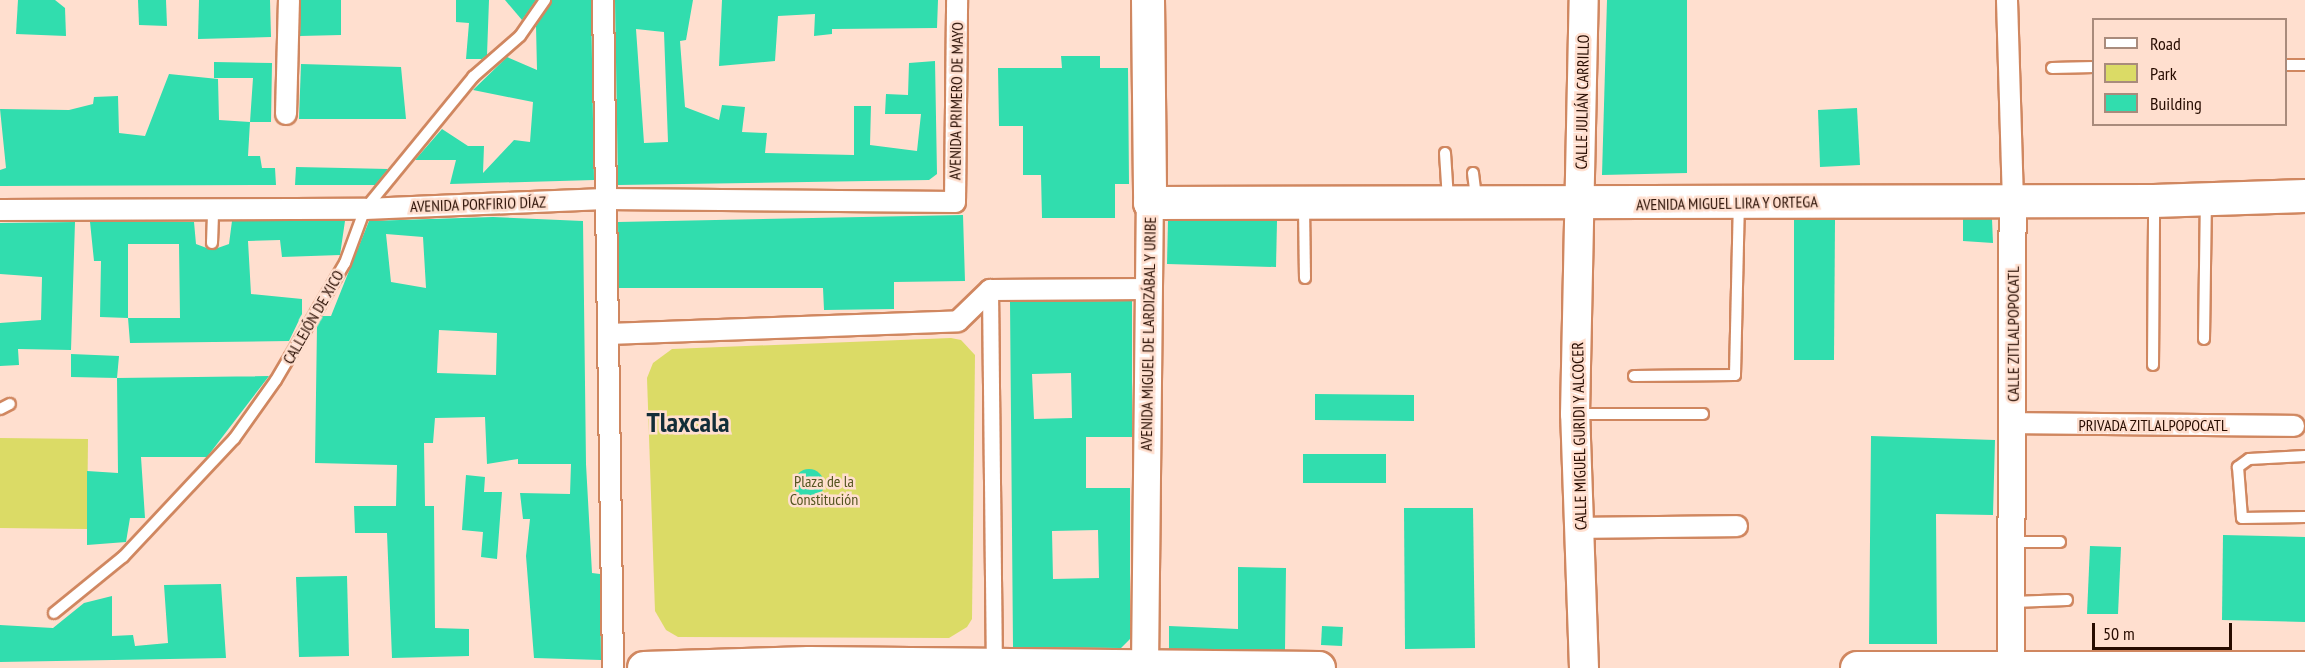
<!DOCTYPE html>
<html>
<head>
<meta charset="utf-8">
<style>
	body { margin:0 }
	#map { position:relative; width:2305px; height:668px; overflow:hidden; background:#ffdfcf; font-family:"PT Sans Narrow",sans-serif }
	div>[style] { position:absolute }
	[style*='--x'] { left:calc(var(--x)*1px); top:calc(var(--y)*1px); width:calc(var(--w)*1px); rotate:calc(var(--a)*1deg) }
	.green>* { inset:0; background:#dbdb66 }
	.building>* { inset:0; background:#31ddae }
	.round { border-radius:50% }
	.roads { filter:drop-shadow(2px 0 #d08760) drop-shadow(-2px 0 #d08760) drop-shadow(0 2px #d08760) drop-shadow(0 -2px #d08760) }
	.service>* { height:10px; margin:-5px; padding:0 5px; transform-origin:5px; border-radius:5px; background:#fff }
	.pedestrian>* { height:15px; margin:-7.5px; padding:0 7.5px; transform-origin:7.5px; border-radius:7.5px; background:#fff }
	.minor>* { height:20px; margin:-10px; padding:0 10px; transform-origin:10px; border-radius:10px; background:#fff }
	.tertiary>* { height:26px; margin:-13px; padding:0 13px; transform-origin:13px; border-radius:13px; background:#fff }
	.secondary>* { height:28px; margin:-14px; padding:0 14px; transform-origin:14px; border-radius:14px; background:#fff }
	.primary>* { height:32px; margin:-16px; padding:0 16px; transform-origin:16px; border-radius:16px; background:#fff }
	span { translate:-50% -50%; white-space:nowrap; text-align:center; line-height:1.15; -webkit-text-stroke:5px #ffdfcf; paint-order:stroke }
	.street-label { font-size:16px; color:#270c00 }
	.park-label { font-size:16px; color:#555521 }
	.town-label { font-size:28px; color:#122d39; font-weight:700 }
	.legend { position:absolute; left:2092px; top:18px; width:195px; height:108px; box-sizing:border-box; background:#ffdfcf; border:2px solid #a98b7c; margin:0; padding:8px 10px; list-style:none; font-size:18px; color:#270c00 }
	.legend li { display:flex; align-items:center; gap:12px; height:30px }
	.legend b { width:30px; border:2px solid #a98b7c }
	.scale { position:absolute; left:2092px; top:623px; width:140px; height:27px; box-sizing:border-box; border:3px solid #270c00; border-top:0; padding-left:8px; font-size:18px; line-height:21px; white-space:nowrap; color:#270c00; -webkit-text-stroke:4px #ffdfcf; paint-order:stroke }
</style>
</head>
<body>
<div id="map">
	<div class="green">
		<i style="clip-path:polygon(951px 338px,961px 340px,975px 355px,972px 619px,967px 627px,949px 638px,678px 637px,666px 630px,655px 611px,647px 378px,653px 363px,672px 349px)"></i>
		<i style="clip-path:polygon(0 438px,88px 439px,87px 529px,0 528px)"></i>
	</div>
	<div class="building">
		<i style="clip-path:polygon(18px 0,55px 0,65px 8px,66px 36px,16px 34px)"></i>
		<i style="clip-path:polygon(138px 0,166px 0,167px 26px,139px 25px)"></i>
		<i style="clip-path:polygon(199px 0,270px 0,271px 37px,198px 39px)"></i>
		<i style="clip-path:polygon(301px 0,341px 0,341px 35px,300px 36px)"></i>
		<i style="clip-path:polygon(456px 0,489px 0,487px 55px,482px 59px,466px 59px,469px 23px,456px 22px)"></i>
		<i style="clip-path:polygon(505px 0,536px 0,522px 20px)"></i>
		<i style="clip-path:polygon(552px 0,591px 0,594px 180px,450px 184px,456px 160px,415px 160px,442px 129px,468px 146px,484px 146px,483px 173px,514px 140px,530px 142px,533px 102px,473px 90px,507px 57px,537px 70px,536px 26px)"></i>
		<i style="clip-path:polygon(evenodd,615px 0,693px 0,686px 40px,680px 41px,685px 107px,719px 120px,722px 105px,745px 107px,742px 132px,767px 133px,765px 153px,854px 155px,854px 106px,871px 106px,870px 145px,917px 151px,921px 114px,885px 114px,886px 94px,908px 95px,909px 63px,935px 61px,937px 174px,929px 180px,618px 185px,615px 0,636px 29px,664px 32px,668px 142px,644px 143px,636px 29px)"></i>
		<i style="clip-path:polygon(722px 0,938px 0,937px 28px,832px 29px,832px 34px,814px 36px,815px 14px,778px 16px,775px 61px,719px 66px)"></i>
		<i style="clip-path:polygon(1607px 0,1687px 0,1687px 173px,1602px 175px)"></i>
		<i style="clip-path:polygon(1061px 56px,1100px 56px,1100px 68px,1128px 68px,1129px 184px,1115px 184px,1115px 218px,1042px 218px,1041px 175px,1023px 175px,1023px 126px,999px 126px,998px 68px,1062px 68px)"></i>
		<i style="clip-path:polygon(214px 62px,272px 63px,271px 122px,250px 122px,253px 78px,214px 78px)"></i>
		<i style="clip-path:polygon(301px 64px,401px 67px,406px 119px,299px 119px)"></i>
		<i style="clip-path:polygon(169px 74px,218px 79px,219px 120px,250px 122px,248px 156px,260px 156px,262px 168px,275px 168px,276px 185px,0 186px,0 170px,6px 168px,0 109px,69px 110px,93px 104px,94px 97px,118px 96px,119px 133px,145px 136px)"></i>
		<i style="clip-path:polygon(1857px 108px,1860px 165px,1820px 167px,1818px 110px)"></i>
		<i style="clip-path:polygon(296px 167px,344px 168px,388px 169px,375px 185px,295px 185px)"></i>
		<i style="clip-path:polygon(963px 215px,965px 281px,894px 282px,894px 309px,824px 310px,823px 288px,619px 288px,618px 222px)"></i>
		<i style="clip-path:polygon(evenodd,493px 217px,583px 221px,586px 464px,592px 573px,600px 574px,601px 660px,534px 658px,526px 556px,530px 519px,523px 519px,520px 493px,570px 494px,571px 464px,518px 464px,518px 459px,487px 464px,485px 417px,435px 418px,433px 443px,424px 443px,425px 506px,434px 506px,435px 628px,469px 629px,469px 656px,392px 658px,387px 533px,355px 533px,354px 506px,396px 506px,397px 465px,315px 463px,317px 325px,322px 316px,331px 316px,369px 221px,493px 217px,386px 234px,423px 237px,426px 288px,391px 282px,386px 234px,493px 217px,439px 330px,497px 333px,496px 375px,437px 373px,439px 330px)"></i>
		<i style="clip-path:polygon(1963px 219px,1992px 219px,1993px 243px,1963px 241px)"></i>
		<i style="clip-path:polygon(1794px 220px,1835px 220px,1834px 360px,1794px 360px)"></i>
		<i style="clip-path:polygon(evenodd,232px 221px,345px 221px,340px 255px,282px 257px,280px 240px,248px 241px,251px 294px,302px 299px,302px 314px,289px 341px,130px 343px,128px 318px,100px 317px,101px 261px,94px 261px,90px 222px,194px 222px,196px 244px,212px 250px,229px 244px,232px 221px,128px 244px,179px 244px,180px 318px,128px 318px,128px 244px)"></i>
		<i style="clip-path:polygon(1168px 221px,1277px 221px,1276px 267px,1167px 264px)"></i>
		<i style="clip-path:polygon(75px 222px,71px 350px,18px 349px,19px 365px,0 366px,0 323px,41px 320px,42px 277px,0 274px,0 223px)"></i>
		<i style="clip-path:polygon(evenodd,1132px 301px,1132px 437px,1086px 437px,1086px 488px,1130px 488px,1130px 639px,1121px 648px,1013px 647px,1010px 302px,1132px 301px,1071px 373px,1072px 418px,1034px 419px,1032px 374px,1071px 373px,1132px 301px,1098px 530px,1099px 578px,1053px 579px,1052px 531px,1098px 530px)"></i>
		<i style="clip-path:polygon(71px 354px,119px 356px,117px 378px,71px 377px)"></i>
		<i style="clip-path:polygon(269px 376px,207px 457px,141px 457px,145px 518px,130px 518px,126px 542px,87px 545px,87px 471px,118px 473px,117px 378px)"></i>
		<i style="clip-path:polygon(1315px 394px,1414px 395px,1414px 421px,1315px 420px)"></i>
		<i style="clip-path:polygon(1871px 436px,1995px 440px,1993px 515px,1936px 514px,1937px 644px,1869px 644px)"></i>
		<i style="clip-path:polygon(1303px 454px,1386px 454px,1386px 483px,1303px 483px)"></i>
		<i class="round" style="left:794px;top:469px;width:30px;height:30px"></i>
		<i style="clip-path:polygon(466px 475px,485px 477px,484px 492px,502px 492px,497px 559px,481px 557px,483px 532px,462px 530px)"></i>
		<i style="clip-path:polygon(1404px 508px,1473px 508px,1475px 648px,1405px 649px)"></i>
		<i style="clip-path:polygon(2223px 535px,2305px 537px,2305px 622px,2222px 620px)"></i>
		<i style="clip-path:polygon(2090px 546px,2121px 547px,2118px 614px,2087px 614px)"></i>
		<i style="clip-path:polygon(1238px 567px,1286px 568px,1285px 650px,1169px 649px,1169px 626px,1238px 629px)"></i>
		<i style="clip-path:polygon(347px 576px,349px 656px,299px 657px,296px 577px)"></i>
		<i style="clip-path:polygon(221px 584px,226px 658px,0 662px,0 625px,53px 628px,84px 603px,112px 596px,112px 636px,133px 635px,135px 646px,168px 643px,164px 585px)"></i>
		<i style="clip-path:polygon(1322px 626px,1343px 627px,1342px 646px,1321px 645px)"></i>
	</div>
	<div class="roads">
		<div class="service">
			<i style="--x:2286;--y:65;--w:19;--a:0"></i>
			<i style="--x:2052;--y:68;--w:42;--a:-1.4"></i>
			<i style="--x:1445;--y:153;--w:47;--a:86.3"></i>
			<i style="--x:1473;--y:173;--w:26;--a:83"></i>
			<i style="--x:1304;--y:207;--w:71;--a:89.2"></i>
			<i style="--x:212;--y:243;--w:34;--a:-88"></i>
			<i style="--x:2204;--y:339;--w:137;--a:-89.2"></i>
			<i style="--x:2153;--y:365;--w:161;--a:-89.6"></i>
			<i style="--x:1634;--y:376;--w:101;--a:-0.6"></i>
			<i style="--x:1735;--y:375;--w:172;--a:-88.7"></i>
			<i style="--x:0;--y:409;--w:11;--a:-27"></i>
			<i style="--x:1577;--y:414;--w:126;--a:0"></i>
			<i style="--x:2305;--y:456;--w:56;--a:176.9"></i>
			<i style="--x:2249;--y:459;--w:14;--a:144"></i>
			<i style="--x:2238;--y:467;--w:51;--a:85.5"></i>
			<i style="--x:2242;--y:518;--w:63;--a:-0.9"></i>
			<i style="--x:2014;--y:542;--w:46;--a:0"></i>
			<i style="--x:2013;--y:602;--w:54;--a:-2.1"></i>
			<i style="--x:54;--y:613;--w:89;--a:-39.1"></i>
			<i style="--x:123;--y:557;--w:162;--a:-46.8"></i>
			<i style="--x:234;--y:439;--w:72;--a:-54.6"></i>
			<i style="--x:276;--y:380;--w:136;--a:-59.5"></i>
			<i style="--x:345;--y:263;--w:58;--a:-69.7"></i>
			<i style="--x:365;--y:209;--w:171;--a:-50.7"></i>
			<i style="--x:473;--y:77;--w:62;--a:-41.1"></i>
			<i style="--x:520;--y:36;--w:44;--a:-55.2"></i>
		</div>
		<div class="pedestrian">
			<i style="--x:990;--y:290;--w:377;--a:89.4"></i>
		</div>
		<div class="minor">
			<i style="--x:603;--y:0;--w:668;--a:89.14"></i>
			<i style="--x:2007;--y:0;--w:200;--a:88.3"></i>
			<i style="--x:286;--y:114;--w:114;--a:-88.5"></i>
			<i style="--x:0;--y:210;--w:365;--a:-0.2"></i>
			<i style="--x:365;--y:209;--w:240;--a:-2.4"></i>
			<i style="--x:605;--y:199;--w:350;--a:0.5"></i>
			<i style="--x:955;--y:202;--w:202;--a:-89.4"></i>
			<i style="--x:611;--y:334;--w:347;--a:-2.1"></i>
			<i style="--x:958;--y:321;--w:45;--a:-44.1"></i>
			<i style="--x:990;--y:290;--w:158;--a:-0.4"></i>
			<i style="--x:2012;--y:423;--w:282;--a:0.6"></i>
			<i style="--x:1580;--y:528;--w:157;--a:-0.7"></i>
		</div>
		<div class="tertiary">
			<i style="--x:1145;--y:668;--w:465;--a:-89.4"></i>
			<i style="--x:2011;--y:668;--w:468;--a:-89.8"></i>
		</div>
		<div class="secondary">
			<i style="--x:1584;--y:668;--w:254;--a:-92"></i>
			<i style="--x:1575;--y:414;--w:414;--a:-88.8"></i>
		</div>
		<div class="primary">
			<i style="--x:1148;--y:0;--w:203;--a:89.4"></i>
			<i style="--x:1150;--y:203;--w:1004;--a:-0.11"></i>
			<i style="--x:2154;--y:201;--w:151;--a:-1.9"></i>
			<i style="--x:644;--y:668;--w:165;--a:-1.7"></i>
			<i style="--x:809;--y:663;--w:510;--a:0.56"></i>
			<i style="--x:1857;--y:668;--w:448;--a:0"></i>
		</div>
	</div>
	<div class="street-label">
		<span style="left:956px;top:101px;rotate:-89deg">AVENIDA PRIMERO DE MAYO</span>
		<span style="left:1582px;top:102px;rotate:-89deg">CALLE JULIÁN CARRILLO</span>
		<span style="left:1727px;top:203px;rotate:-1deg">AVENIDA MIGUEL LIRA Y ORTEGA</span>
		<span style="left:478px;top:204px;rotate:-2deg">AVENIDA PORFIRIO DÍAZ</span>
		<span style="left:313px;top:317px;rotate:-60deg">CALLEJÓN DE XICO</span>
		<span style="left:1148px;top:334px;rotate:-89deg">AVENIDA MIGUEL DE LARDIZÁBAL Y URIBE</span>
		<span style="left:2013px;top:334px;rotate:-90deg">CALLE ZITLALPOPOCATL</span>
		<span style="left:2153px;top:425px">PRIVADA ZITLALPOPOCATL</span>
		<span style="left:1579px;top:436px;rotate:-91deg">CALLE MIGUEL GURIDI Y ALCOCER</span>
	</div>
	<div class="park-label">
		<span style="left:824px;top:490px">Plaza de la<br>Constitución</span>
	</div>
	<div class="town-label">
		<span style="left:688px;top:422px">Tlaxcala</span>
	</div>
	<ul class="legend">
	<li><b style="height:8px;background:#fff"></b>Road</li>
	<li><b style="height:16px;background:#dbdb66"></b>Park</li>
	<li><b style="height:16px;background:#31ddae"></b>Building</li>
	</ul>
	<div class="scale">50 m</div>
</div>
</body>
</html>
